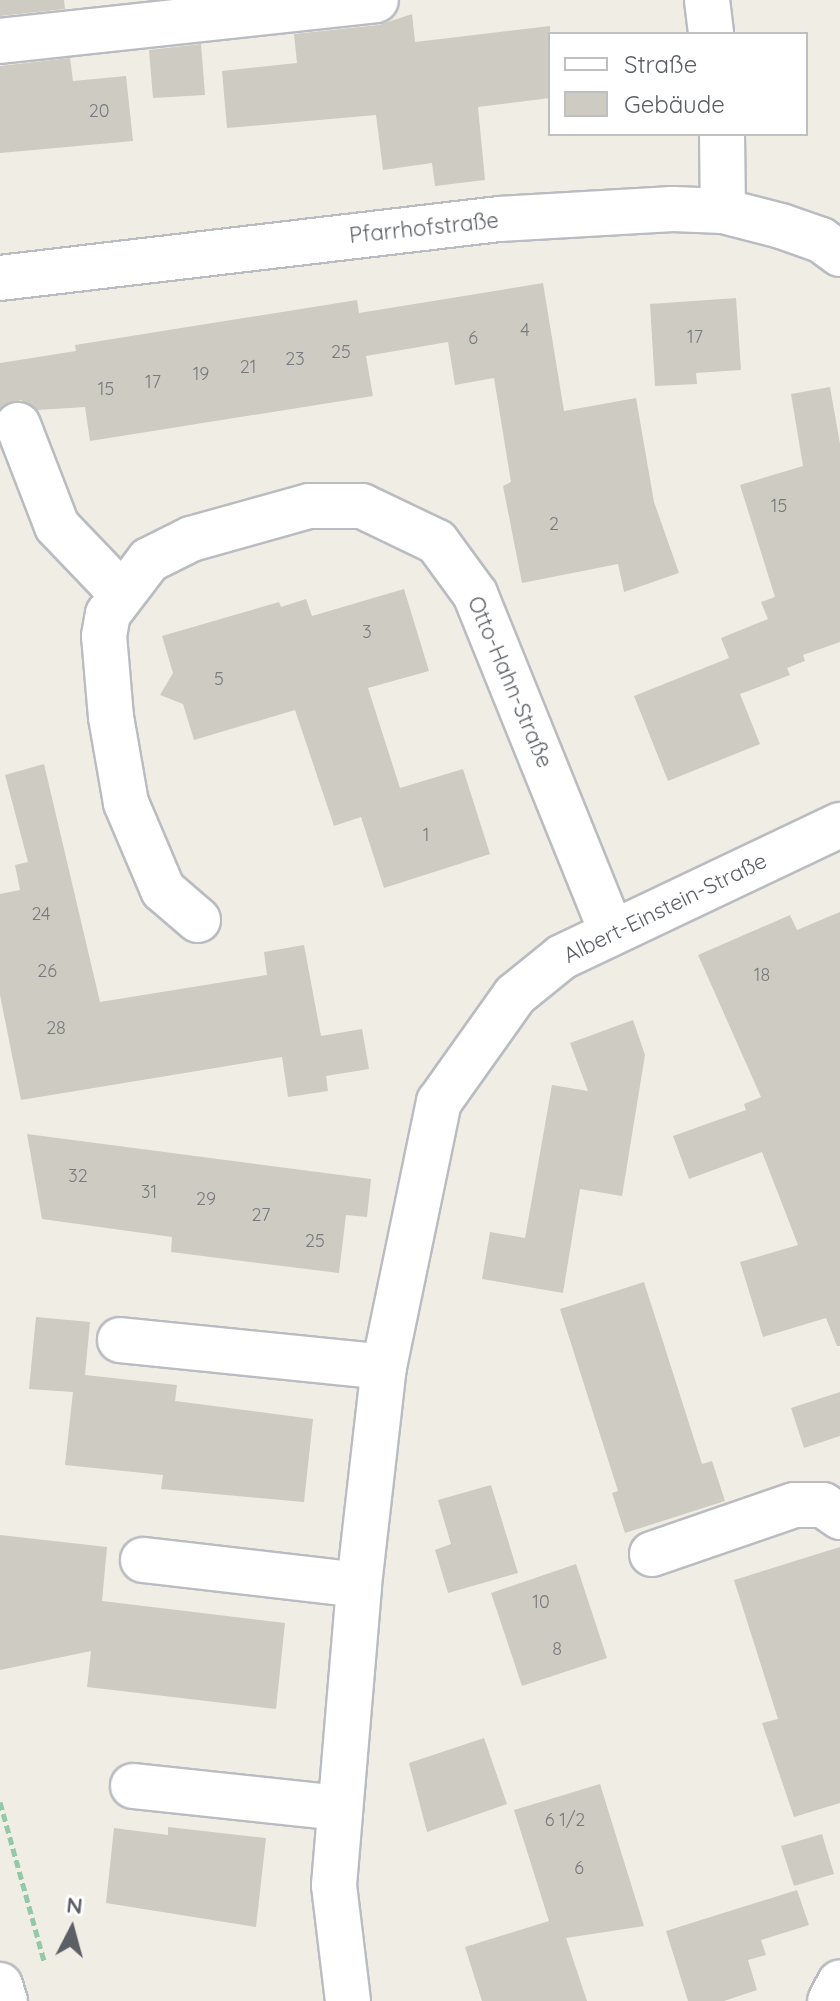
<!DOCTYPE html>
<html>
<head>
<meta charset="utf-8">
<style>
	body { margin:0 }
	#map { position:relative; width:840px; height:2001px; overflow:hidden; background:#f0eee4; font-family:Quicksand,sans-serif }
	div>[style] { position:absolute }
	[style*='--x'] { left:calc(var(--x)*1px); top:calc(var(--y)*1px); width:calc(var(--w)*1px); rotate:calc(var(--a)*1deg) }
	.building>* { inset:0; background:#cdcbc2 }
	.path>* { height:5px; margin-top:-2.5px; transform-origin:0; background:repeating-linear-gradient(90deg,#94c9a7 0 8px,transparent 0 12px) }
	.roads { filter:drop-shadow(2px 0 #b9bcc1) drop-shadow(-2px 0 #b9bcc1) drop-shadow(0 2px #b9bcc1) drop-shadow(0 -2px #b9bcc1) }
	.minor>* { height:44px; margin:-22px; padding:0 22px; transform-origin:22px; border-radius:22px; background:#fff }
	span { translate:-50% -50%; white-space:nowrap; text-align:center; line-height:1.15; -webkit-text-stroke:8px #fff; paint-order:stroke }
	.number-label { font-size:18px; color:#787b7d }
	.number-label span { -webkit-text-stroke-width:0 }
	.street-label { font-size:22px; color:#5c6066 }
	.legend { position:absolute; left:548px; top:32px; width:260px; height:104px; box-sizing:border-box; background:#fff; border:2px solid #bebfc2; margin:0; padding:10px 14px; list-style:none; font-size:24px; color:#5c6066 }
	.legend li { display:flex; align-items:center; gap:16px; height:40px }
	.legend b { width:40px; border:2px solid #bebfc2 }
	.north { position:absolute; left:32px; top:1889px; width:80px; height:80px; -webkit-text-stroke:6px #fff; paint-order:stroke; rotate:6deg; font-size:22px; font-weight:700; line-height:32px; text-align:center; color:#5c6066 }
	.north::after { content:''; display:block; margin:auto; width:28px; height:36px; background:#5c6066; clip-path:polygon(50% 0,100% 100%,50% 72%,0 100%) }
</style>
</head>
<body>
<div id="map">
	<div class="building">
		<i style="clip-path:polygon(0 0,64px 0,65px 9px,0 16px)"></i>
		<i style="clip-path:polygon(412px 14px,415px 42px,550px 26px,550px 98px,478px 107px,485px 180px,435px 186px,432px 163px,383px 170px,376px 115px,227px 128px,222px 71px,297px 63px,294px 34px,379px 25px)"></i>
		<i style="clip-path:polygon(201px 44px,205px 95px,153px 98px,149px 50px)"></i>
		<i style="clip-path:polygon(70px 58px,73px 81px,126px 76px,133px 141px,0 153px,0 66px)"></i>
		<i style="clip-path:polygon(543px 283px,564px 411px,636px 398px,654px 502px,679px 573px,624px 592px,618px 564px,522px 583px,503px 486px,511px 482px,494px 378px,455px 385px,448px 342px,366px 356px,373px 396px,90px 441px,85px 407px,37px 410px,21px 400px,0 408px,0 363px,76px 351px,75px 345px,357px 300px,359px 313px)"></i>
		<i style="clip-path:polygon(736px 298px,741px 370px,696px 373px,697px 384px,655px 386px,650px 304px)"></i>
		<i style="clip-path:polygon(830px 387px,840px 444px,840px 642px,803px 655px,805px 661px,787px 668px,790px 675px,740px 694px,760px 744px,668px 781px,634px 696px,729px 658px,721px 638px,768px 619px,761px 602px,775px 597px,740px 485px,803px 466px,791px 394px)"></i>
		<i style="clip-path:polygon(404px 589px,429px 671px,368px 688px,400px 788px,463px 769px,490px 854px,384px 888px,361px 817px,334px 826px,295px 710px,194px 740px,183px 704px,160px 695px,173px 673px,162px 636px,279px 602px,281px 607px,306px 599px,312px 616px)"></i>
		<i style="clip-path:polygon(44px 764px,100px 1002px,267px 975px,264px 952px,304px 945px,321px 1036px,362px 1029px,369px 1069px,326px 1076px,328px 1091px,288px 1097px,282px 1057px,21px 1100px,0 995px,0 894px,20px 890px,15px 865px,28px 862px,5px 775px)"></i>
		<i style="clip-path:polygon(840px 912px,840px 1346px,837px 1346px,826px 1318px,763px 1337px,740px 1262px,798px 1245px,762px 1152px,689px 1179px,673px 1136px,746px 1110px,744px 1104px,761px 1097px,698px 955px,790px 915px,797px 930px)"></i>
		<i style="clip-path:polygon(633px 1020px,645px 1055px,622px 1196px,580px 1189px,563px 1293px,482px 1279px,490px 1232px,525px 1238px,552px 1085px,588px 1091px,570px 1043px)"></i>
		<i style="clip-path:polygon(27px 1134px,371px 1179px,367px 1217px,346px 1215px,339px 1273px,171px 1252px,172px 1237px,42px 1219px)"></i>
		<i style="clip-path:polygon(644px 1282px,702px 1464px,712px 1461px,725px 1501px,625px 1533px,612px 1493px,618px 1491px,560px 1309px)"></i>
		<i style="clip-path:polygon(36px 1317px,90px 1322px,85px 1375px,177px 1385px,175px 1401px,313px 1419px,304px 1502px,161px 1489px,163px 1475px,65px 1465px,73px 1392px,29px 1389px)"></i>
		<i style="clip-path:polygon(840px 1392px,840px 1436px,804px 1448px,791px 1408px)"></i>
		<i style="clip-path:polygon(491px 1485px,518px 1573px,448px 1593px,435px 1550px,451px 1544px,438px 1500px)"></i>
		<i style="clip-path:polygon(0 1535px,107px 1547px,102px 1601px,285px 1623px,276px 1709px,87px 1687px,91px 1651px,0 1670px)"></i>
		<i style="clip-path:polygon(840px 1547px,840px 1803px,794px 1817px,762px 1723px,778px 1719px,734px 1580px)"></i>
		<i style="clip-path:polygon(576px 1564px,607px 1658px,522px 1686px,491px 1593px)"></i>
		<i style="clip-path:polygon(484px 1738px,507px 1804px,427px 1832px,409px 1763px)"></i>
		<i style="clip-path:polygon(600px 1784px,644px 1926px,566px 1938px,587px 2001px,482px 2001px,465px 1947px,549px 1921px,514px 1810px)"></i>
		<i style="clip-path:polygon(168px 1827px,266px 1838px,256px 1927px,106px 1903px,114px 1828px,168px 1835px)"></i>
		<i style="clip-path:polygon(822px 1834px,834px 1874px,794px 1886px,781px 1846px)"></i>
		<i style="clip-path:polygon(797px 1890px,809px 1925px,761px 1940px,766px 1955px,748px 1960px,757px 1990px,724px 2001px,688px 2001px,666px 1931px)"></i>
	</div>
	<div class="path">
		<i style="--x:0;--y:1802;--w:165;--a:74.5"></i>
	</div>
	<div class="roads">
		<div class="minor">
			<i style="--x:707;--y:0;--w:34;--a:83"></i>
			<i style="--x:0;--y:41;--w:378;--a:-6.2"></i>
			<i style="--x:722;--y:134;--w:77;--a:89.3"></i>
			<i style="--x:0;--y:278;--w:502;--a:-6.74"></i>
			<i style="--x:499;--y:219;--w:174;--a:-3.3"></i>
			<i style="--x:673;--y:209;--w:50;--a:2.3"></i>
			<i style="--x:723;--y:211;--w:60;--a:14.5"></i>
			<i style="--x:781;--y:226;--w:42;--a:19.3"></i>
			<i style="--x:821;--y:240;--w:24;--a:36"></i>
			<i style="--x:18;--y:425;--w:108;--a:68.9"></i>
			<i style="--x:57;--y:526;--w:91;--a:46.3"></i>
			<i style="--x:198;--y:920;--w:46;--a:-139.4"></i>
			<i style="--x:163;--y:890;--w:95;--a:-113"></i>
			<i style="--x:126;--y:803;--w:87;--a:-99.9"></i>
			<i style="--x:111;--y:717;--w:81;--a:-94.9"></i>
			<i style="--x:104;--y:636;--w:22;--a:-80"></i>
			<i style="--x:108;--y:614;--w:68;--a:-52.8"></i>
			<i style="--x:149;--y:560;--w:47;--a:-26.6"></i>
			<i style="--x:191;--y:539;--w:123;--a:-15.6"></i>
			<i style="--x:309;--y:506;--w:53;--a:0"></i>
			<i style="--x:362;--y:506;--w:83;--a:25.6"></i>
			<i style="--x:437;--y:542;--w:64;--a:53.8"></i>
			<i style="--x:475;--y:594;--w:362;--a:68"></i>
			<i style="--x:120;--y:1340;--w:265;--a:5.8"></i>
			<i style="--x:652;--y:1554;--w:150;--a:-19"></i>
			<i style="--x:794;--y:1505;--w:29;--a:0"></i>
			<i style="--x:823;--y:1505;--w:21;--a:35"></i>
			<i style="--x:143;--y:1560;--w:217;--a:6.6"></i>
			<i style="--x:133;--y:1786;--w:208;--a:6.1"></i>
			<i style="--x:0;--y:1985;--w:17;--a:73"></i>
			<i style="--x:348;--y:2001;--w:117;--a:-96.9"></i>
			<i style="--x:334;--y:1885;--w:301;--a:-85.2"></i>
			<i style="--x:359;--y:1585;--w:219;--a:-83.5"></i>
			<i style="--x:384;--y:1367;--w:271;--a:-78.3"></i>
			<i style="--x:439;--y:1102;--w:131;--a:-54.6"></i>
			<i style="--x:515;--y:995;--w:60;--a:-39"></i>
			<i style="--x:562;--y:957;--w:308;--a:-25.4"></i>
			<i style="--x:830;--y:2001;--w:21;--a:-62"></i>
		</div>
	</div>
	<div class="number-label">
		<span style="left:99px;top:111px">20</span>
		<span style="left:525px;top:330px">4</span>
		<span style="left:695px;top:337px">17</span>
		<span style="left:473px;top:338px">6</span>
		<span style="left:341px;top:352px">25</span>
		<span style="left:295px;top:359px">23</span>
		<span style="left:248px;top:367px">21</span>
		<span style="left:201px;top:374px">19</span>
		<span style="left:153px;top:382px">17</span>
		<span style="left:106px;top:389px">15</span>
		<span style="left:779px;top:506px">15</span>
		<span style="left:554px;top:524px">2</span>
		<span style="left:367px;top:632px">3</span>
		<span style="left:219px;top:679px">5</span>
		<span style="left:426px;top:835px">1</span>
		<span style="left:41px;top:914px">24</span>
		<span style="left:47px;top:971px">26</span>
		<span style="left:762px;top:975px">18</span>
		<span style="left:56px;top:1028px">28</span>
		<span style="left:78px;top:1176px">32</span>
		<span style="left:149px;top:1192px">31</span>
		<span style="left:206px;top:1199px">29</span>
		<span style="left:261px;top:1215px">27</span>
		<span style="left:315px;top:1241px">25</span>
		<span style="left:541px;top:1602px">10</span>
		<span style="left:557px;top:1649px">8</span>
		<span style="left:565px;top:1820px">6 1/2</span>
		<span style="left:579px;top:1868px">6</span>
	</div>
	<div class="street-label">
		<span style="left:424px;top:228px;rotate:-6deg">Pfarrhofstraße</span>
		<span style="left:510px;top:682px;rotate:67deg">Otto-Hahn-Straße</span>
		<span style="left:665px;top:908px;rotate:-26deg">Albert-Einstein-Straße</span>
	</div>
	<ul class="legend">
	<li><b style="height:10px;background:#fff"></b>Straße</li>
	<li><b style="height:22px;background:#cdcbc2"></b>Gebäude</li>
	</ul>
	<div class="north">N</div>
</div>
</body>
</html>
